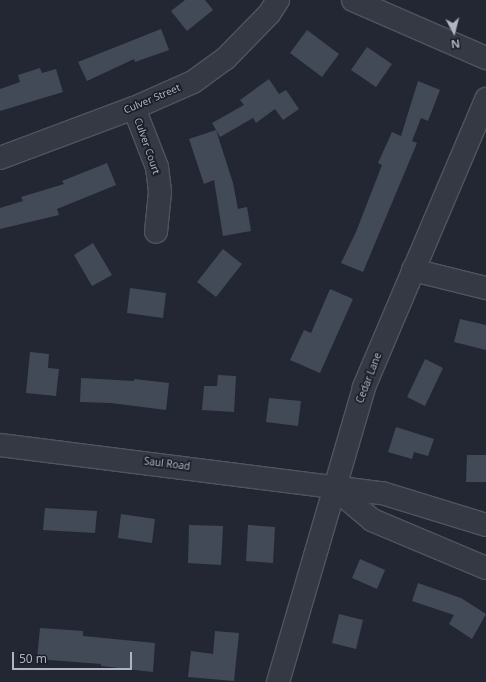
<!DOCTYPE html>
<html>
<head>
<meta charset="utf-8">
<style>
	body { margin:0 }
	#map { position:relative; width:486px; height:682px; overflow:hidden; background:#222733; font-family:"Noto Sans",sans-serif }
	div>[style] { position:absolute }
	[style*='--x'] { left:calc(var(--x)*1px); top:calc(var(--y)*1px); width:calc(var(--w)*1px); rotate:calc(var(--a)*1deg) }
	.building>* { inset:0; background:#434a57 }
	.roads { filter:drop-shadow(1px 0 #4f545f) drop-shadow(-1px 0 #4f545f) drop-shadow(0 1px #4f545f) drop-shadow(0 -1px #4f545f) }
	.minor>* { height:22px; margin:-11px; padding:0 11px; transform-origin:11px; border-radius:11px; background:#353944 }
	span { translate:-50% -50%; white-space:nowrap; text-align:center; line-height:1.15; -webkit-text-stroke:3.5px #1a1e28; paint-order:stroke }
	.street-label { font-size:10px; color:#afb4c1 }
	.north { position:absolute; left:434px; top:12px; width:40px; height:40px; -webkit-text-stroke:3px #1a1e28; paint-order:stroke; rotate:173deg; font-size:11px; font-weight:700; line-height:16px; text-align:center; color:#afb4c1 }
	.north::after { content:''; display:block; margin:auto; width:14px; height:18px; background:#afb4c1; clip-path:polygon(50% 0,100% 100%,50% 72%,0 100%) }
	.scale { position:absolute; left:12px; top:652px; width:120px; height:18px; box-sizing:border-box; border:2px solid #afb4c1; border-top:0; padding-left:5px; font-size:12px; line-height:14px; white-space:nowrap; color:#afb4c1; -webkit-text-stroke:3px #1a1e28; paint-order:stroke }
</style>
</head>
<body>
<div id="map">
	<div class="building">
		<i style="clip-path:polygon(185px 0,205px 0,213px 10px,187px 31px,171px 11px)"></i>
		<i style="clip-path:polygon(161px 29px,169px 50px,135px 62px,134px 59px,87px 81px,78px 62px)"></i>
		<i style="clip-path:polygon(307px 30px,339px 54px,322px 77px,290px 53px)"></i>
		<i style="clip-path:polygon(367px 47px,392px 64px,376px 87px,351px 70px)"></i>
		<i style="clip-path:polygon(40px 68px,42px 73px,56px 69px,63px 92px,0 111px,0 89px,20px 82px,18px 75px)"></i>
		<i style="clip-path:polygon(269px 79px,279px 94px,286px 90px,299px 109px,283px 120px,275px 109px,256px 123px,253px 118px,220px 137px,212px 123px,244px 105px,240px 100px)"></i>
		<i style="clip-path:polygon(418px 81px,440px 90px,428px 121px,421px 118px,412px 141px,417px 143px,363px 272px,341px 263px,356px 232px,382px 165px,378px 163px,392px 132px,401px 136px)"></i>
		<i style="clip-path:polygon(216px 130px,233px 183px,238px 209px,247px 207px,251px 231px,223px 236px,214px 180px,204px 184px,189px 139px)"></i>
		<i style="clip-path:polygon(107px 163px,116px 185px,57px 209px,59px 215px,0 229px,0 208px,23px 201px,21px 197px,64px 184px,62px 181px)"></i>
		<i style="clip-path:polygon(93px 243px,112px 275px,92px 286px,74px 255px)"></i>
		<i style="clip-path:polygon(223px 249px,242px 264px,216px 297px,197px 282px)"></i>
		<i style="clip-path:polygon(130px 288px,166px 293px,163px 318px,127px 313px)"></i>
		<i style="clip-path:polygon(330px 289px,353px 299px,320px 373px,290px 360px,304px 330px,311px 333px)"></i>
		<i style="clip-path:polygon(460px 319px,486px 325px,486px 350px,454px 342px)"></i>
		<i style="clip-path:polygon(30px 352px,49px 354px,48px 368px,59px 369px,56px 396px,26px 393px)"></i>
		<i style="clip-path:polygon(425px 359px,443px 368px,425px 406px,407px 397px)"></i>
		<i style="clip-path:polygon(218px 375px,236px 376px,234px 412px,202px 410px,204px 386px,217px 386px)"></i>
		<i style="clip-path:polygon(81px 378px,134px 381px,134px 379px,169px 383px,166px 410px,111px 403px,80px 402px)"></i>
		<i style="clip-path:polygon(269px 398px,301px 401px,298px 426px,266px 422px)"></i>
		<i style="clip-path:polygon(396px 427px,434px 439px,428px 456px,414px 452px,412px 459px,388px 452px)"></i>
		<i style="clip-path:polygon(467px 455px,486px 455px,486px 482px,466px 482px)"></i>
		<i style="clip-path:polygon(45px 508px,97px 511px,95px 533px,43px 530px)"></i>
		<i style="clip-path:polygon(121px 514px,155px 519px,152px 543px,118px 538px)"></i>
		<i style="clip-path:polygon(189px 525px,223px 526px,221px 565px,188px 563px)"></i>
		<i style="clip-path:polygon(248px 525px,275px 527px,273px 563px,246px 561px)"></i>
		<i style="clip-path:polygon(360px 559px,385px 570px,377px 589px,352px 578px)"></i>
		<i style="clip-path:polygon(418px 583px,461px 598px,486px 614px,472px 639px,449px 624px,454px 615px,412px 601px)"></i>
		<i style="clip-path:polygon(339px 614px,363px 620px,356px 649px,332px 643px)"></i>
		<i style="clip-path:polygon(40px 628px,83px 631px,83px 636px,155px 643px,153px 672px,101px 666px,101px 664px,37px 659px)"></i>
		<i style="clip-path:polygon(215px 631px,239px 633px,234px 681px,188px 677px,191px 651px,213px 654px)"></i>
	</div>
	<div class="roads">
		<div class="minor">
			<i style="--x:353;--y:0;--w:145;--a:23.6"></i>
			<i style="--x:134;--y:108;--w:63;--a:68.7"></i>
			<i style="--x:157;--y:167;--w:25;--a:83"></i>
			<i style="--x:160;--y:192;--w:40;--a:95.7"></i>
			<i style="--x:0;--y:158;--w:143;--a:-20.5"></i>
			<i style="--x:134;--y:108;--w:64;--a:-23.8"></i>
			<i style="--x:193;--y:82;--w:41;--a:-36"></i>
			<i style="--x:226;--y:58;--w:62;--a:-45.7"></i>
			<i style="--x:269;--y:14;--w:17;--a:-57"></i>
			<i style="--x:413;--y:270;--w:75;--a:13.9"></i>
			<i style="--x:0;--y:445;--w:385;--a:7.2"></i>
			<i style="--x:382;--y:493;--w:109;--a:17.1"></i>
			<i style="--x:333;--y:487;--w:51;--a:40.2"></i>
			<i style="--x:372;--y:520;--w:124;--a:22.8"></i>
			<i style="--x:278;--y:682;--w:307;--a:-73.7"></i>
			<i style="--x:364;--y:387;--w:313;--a:-67"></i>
		</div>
	</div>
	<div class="street-label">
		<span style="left:152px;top:99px;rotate:-23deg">Culver Street</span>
		<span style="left:147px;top:146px;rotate:71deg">Culver Court</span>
		<span style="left:369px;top:378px;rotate:-69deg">Cedar Lane</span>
		<span style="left:167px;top:464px;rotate:7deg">Saul Road</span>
	</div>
	<div class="north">N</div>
	<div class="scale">50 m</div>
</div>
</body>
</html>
